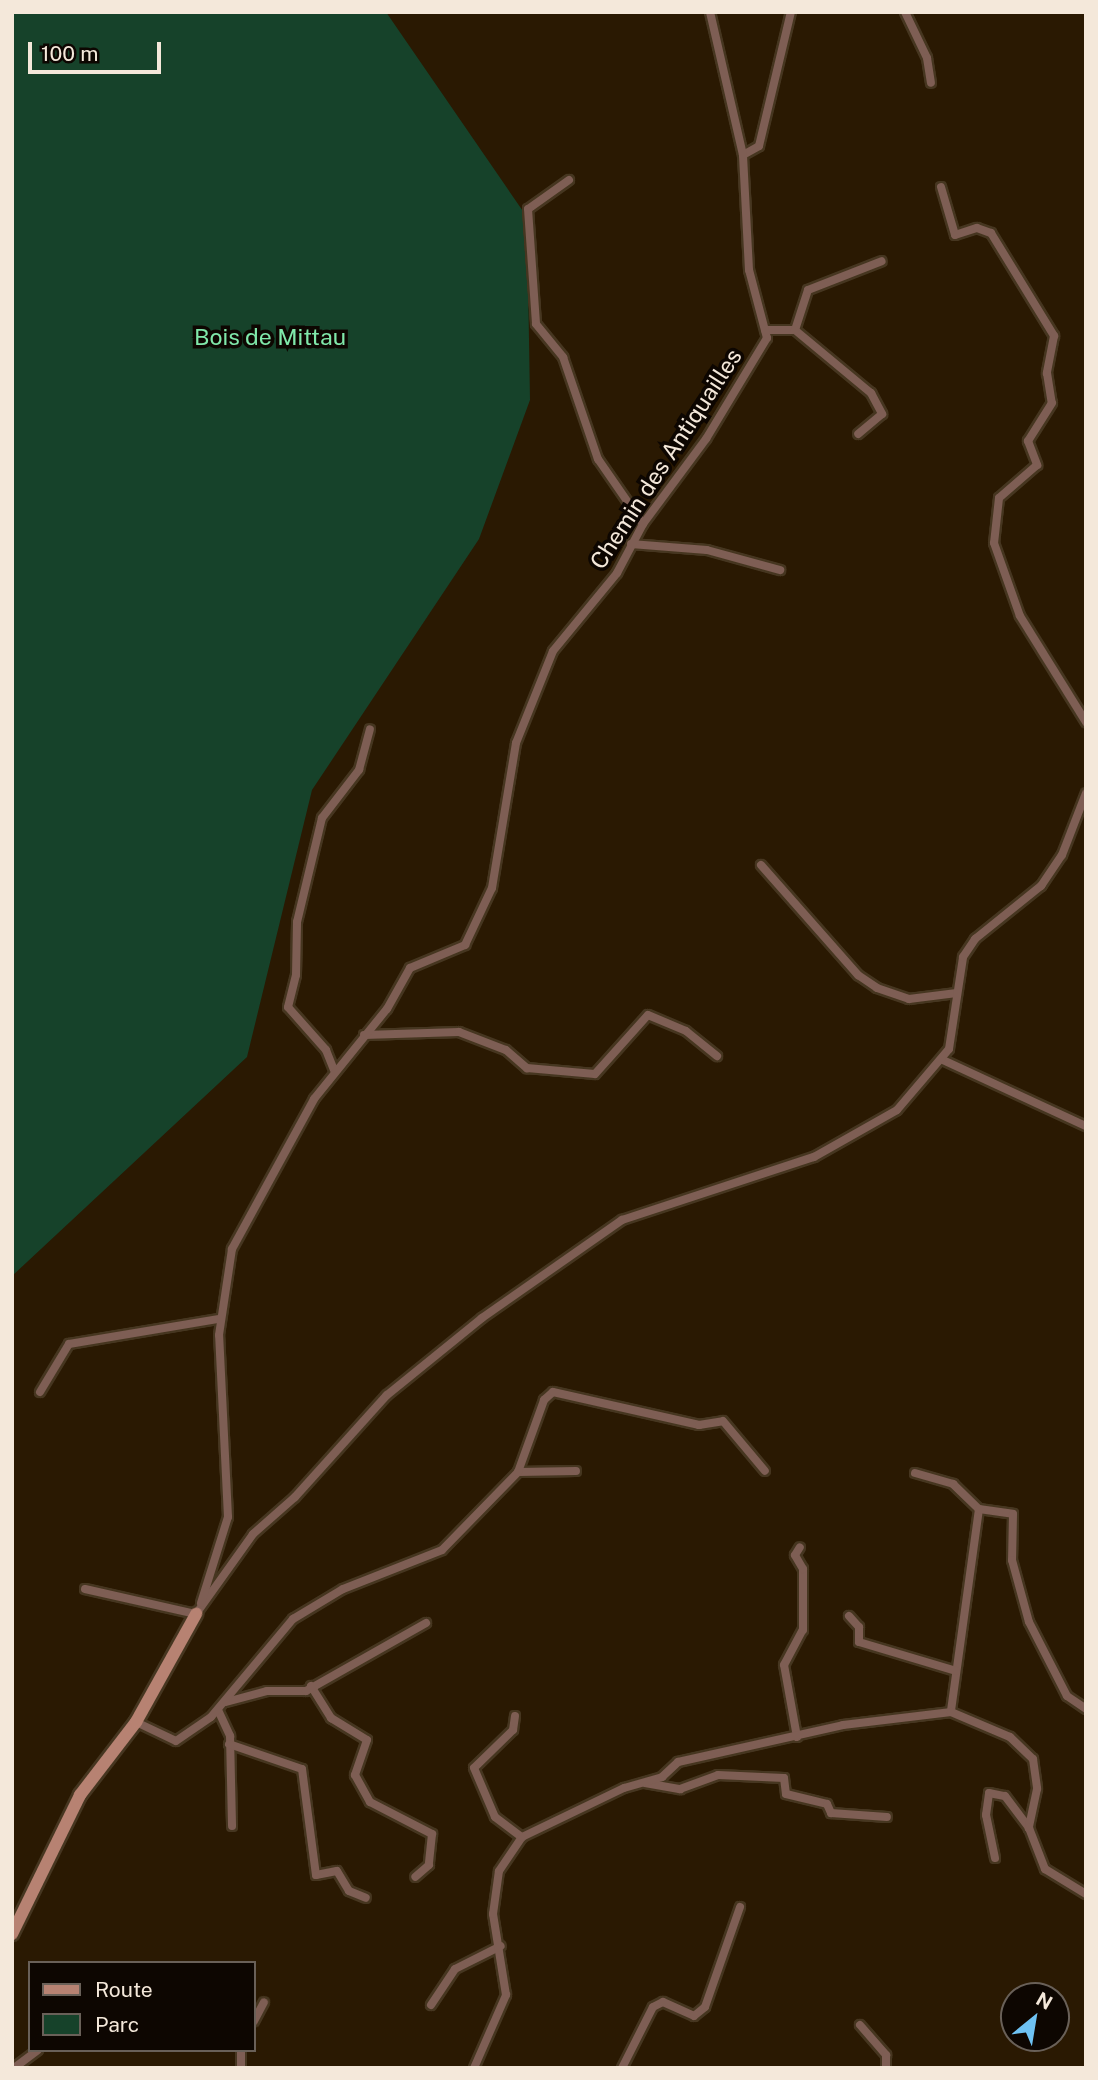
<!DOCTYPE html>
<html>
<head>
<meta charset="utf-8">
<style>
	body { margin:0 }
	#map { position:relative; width:1098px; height:2080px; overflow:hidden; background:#2a1902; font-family:"Public Sans",sans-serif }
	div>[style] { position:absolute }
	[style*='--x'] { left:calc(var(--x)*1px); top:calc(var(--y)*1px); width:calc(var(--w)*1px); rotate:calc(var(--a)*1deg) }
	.green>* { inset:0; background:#16422a }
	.roads { filter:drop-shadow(2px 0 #463620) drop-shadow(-2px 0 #463620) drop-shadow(0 2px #463620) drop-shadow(0 -2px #463620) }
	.street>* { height:8px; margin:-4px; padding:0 4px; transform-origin:4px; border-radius:4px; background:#7e5e54 }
	.secondary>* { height:12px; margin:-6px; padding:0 6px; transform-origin:6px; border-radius:6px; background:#b78272 }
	span { translate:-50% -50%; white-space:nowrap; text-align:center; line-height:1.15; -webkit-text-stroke:7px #0d0601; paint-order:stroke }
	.park-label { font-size:23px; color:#80e8aa }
	.street-label { font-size:23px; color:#f4e8da }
	.frame { position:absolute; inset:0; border:14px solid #f4e8da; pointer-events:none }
	.legend { position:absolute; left:28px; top:1961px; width:228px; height:91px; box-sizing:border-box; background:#0d0601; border:2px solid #696058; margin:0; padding:9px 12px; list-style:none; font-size:21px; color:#f4e8da }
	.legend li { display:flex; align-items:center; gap:14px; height:35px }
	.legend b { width:35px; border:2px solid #696058 }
	.north { position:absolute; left:1000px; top:1982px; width:70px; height:70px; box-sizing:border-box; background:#0d0601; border:2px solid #696058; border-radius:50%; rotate:30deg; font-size:19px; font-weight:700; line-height:28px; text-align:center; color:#f4e8da }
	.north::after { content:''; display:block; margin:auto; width:24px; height:32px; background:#6ec2f3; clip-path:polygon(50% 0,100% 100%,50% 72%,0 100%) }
	.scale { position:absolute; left:28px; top:42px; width:133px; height:32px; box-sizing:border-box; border:4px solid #f4e8da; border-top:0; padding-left:9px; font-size:21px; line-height:24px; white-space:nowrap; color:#f4e8da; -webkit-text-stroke:5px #0d0601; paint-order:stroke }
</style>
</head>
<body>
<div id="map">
	<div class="green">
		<i style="clip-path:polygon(12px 12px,386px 12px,527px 217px,530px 400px,479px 539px,312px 790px,247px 1057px,12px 1276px)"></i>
	</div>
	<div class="roads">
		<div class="street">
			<i style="--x:905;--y:12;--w:51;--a:64.4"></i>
			<i style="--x:927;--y:58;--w:25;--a:81"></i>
			<i style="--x:743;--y:155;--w:18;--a:-29"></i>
			<i style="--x:759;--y:146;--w:138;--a:-76.6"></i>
			<i style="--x:569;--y:180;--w:50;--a:144.7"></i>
			<i style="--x:528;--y:209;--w:115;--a:86"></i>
			<i style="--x:536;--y:324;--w:43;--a:50.7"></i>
			<i style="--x:563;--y:357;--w:108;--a:71.1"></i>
			<i style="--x:598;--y:459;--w:79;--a:55.3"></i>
			<i style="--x:941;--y:187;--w:50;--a:73.7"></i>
			<i style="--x:955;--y:235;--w:23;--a:-18"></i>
			<i style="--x:977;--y:228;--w:15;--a:20"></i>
			<i style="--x:991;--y:233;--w:121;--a:58.5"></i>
			<i style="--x:1054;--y:336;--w:38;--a:101"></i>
			<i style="--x:1047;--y:373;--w:30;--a:81"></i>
			<i style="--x:1052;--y:403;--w:45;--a:122.3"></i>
			<i style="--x:1028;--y:441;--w:26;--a:69"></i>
			<i style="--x:1037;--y:465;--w:50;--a:139"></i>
			<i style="--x:999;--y:498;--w:45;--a:96.3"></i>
			<i style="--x:994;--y:543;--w:77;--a:70.4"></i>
			<i style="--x:1020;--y:616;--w:125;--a:58.1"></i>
			<i style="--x:765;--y:330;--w:30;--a:0"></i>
			<i style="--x:795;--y:330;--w:99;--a:39.7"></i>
			<i style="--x:871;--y:393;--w:24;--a:62"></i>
			<i style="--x:882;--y:414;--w:31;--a:140"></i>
			<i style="--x:795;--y:330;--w:42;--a:-72"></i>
			<i style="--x:808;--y:290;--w:79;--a:-21.4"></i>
			<i style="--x:631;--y:544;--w:76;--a:4.5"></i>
			<i style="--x:707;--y:550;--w:76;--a:15.3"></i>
			<i style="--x:761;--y:865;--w:147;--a:48.6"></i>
			<i style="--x:858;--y:975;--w:23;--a:34"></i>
			<i style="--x:877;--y:988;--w:34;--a:19"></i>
			<i style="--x:909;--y:999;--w:48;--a:-7.1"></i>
			<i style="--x:364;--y:1035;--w:95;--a:-1.8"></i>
			<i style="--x:459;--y:1032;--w:50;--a:21"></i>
			<i style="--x:506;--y:1050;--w:28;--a:41"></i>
			<i style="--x:527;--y:1068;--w:68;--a:5"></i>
			<i style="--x:595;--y:1074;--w:79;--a:-48.1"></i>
			<i style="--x:648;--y:1015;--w:41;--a:22.8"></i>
			<i style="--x:686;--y:1031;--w:40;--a:39"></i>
			<i style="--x:943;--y:1060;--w:157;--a:24.8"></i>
			<i style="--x:334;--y:1070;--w:22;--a:-112"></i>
			<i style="--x:326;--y:1050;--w:57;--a:-131.5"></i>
			<i style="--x:288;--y:1007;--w:33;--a:-76"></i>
			<i style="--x:296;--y:975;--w:53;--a:-88.9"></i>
			<i style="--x:297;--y:922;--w:107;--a:-76.5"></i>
			<i style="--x:322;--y:818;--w:61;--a:-52.4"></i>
			<i style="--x:359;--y:770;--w:42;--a:-75"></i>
			<i style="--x:40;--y:1392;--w:56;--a:-58.9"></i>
			<i style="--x:69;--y:1344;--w:152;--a:-9.5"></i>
			<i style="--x:518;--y:1472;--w:58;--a:-1"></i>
			<i style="--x:915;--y:1473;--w:40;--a:16"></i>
			<i style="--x:953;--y:1484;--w:36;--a:44"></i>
			<i style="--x:979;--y:1509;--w:205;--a:97.9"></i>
			<i style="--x:979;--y:1509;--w:34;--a:8"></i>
			<i style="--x:1013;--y:1514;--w:46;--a:91.2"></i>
			<i style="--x:1012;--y:1560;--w:64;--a:74.7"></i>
			<i style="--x:1029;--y:1622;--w:83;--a:62.8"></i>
			<i style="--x:1067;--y:1696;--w:23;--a:34"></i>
			<i style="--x:85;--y:1589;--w:114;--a:12.7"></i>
			<i style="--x:196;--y:1614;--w:98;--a:-54.5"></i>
			<i style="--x:253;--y:1534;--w:56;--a:-41.4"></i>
			<i style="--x:295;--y:1497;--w:137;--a:-48"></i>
			<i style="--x:387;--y:1395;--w:122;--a:-39"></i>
			<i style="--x:482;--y:1318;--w:171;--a:-35"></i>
			<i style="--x:622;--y:1220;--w:202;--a:-18.2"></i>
			<i style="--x:814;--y:1157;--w:95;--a:-29.5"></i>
			<i style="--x:897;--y:1110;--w:80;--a:-49.6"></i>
			<i style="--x:949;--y:1049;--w:93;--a:-81.3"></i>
			<i style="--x:963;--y:957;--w:22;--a:-56"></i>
			<i style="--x:975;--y:939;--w:85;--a:-38.8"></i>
			<i style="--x:1041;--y:886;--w:37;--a:-56"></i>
			<i style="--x:1062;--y:855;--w:66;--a:-68.8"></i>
			<i style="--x:201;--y:1603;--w:90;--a:-72.6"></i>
			<i style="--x:228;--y:1517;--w:182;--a:-92.8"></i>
			<i style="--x:219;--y:1335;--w:87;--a:-81.4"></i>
			<i style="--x:232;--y:1249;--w:171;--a:-61.3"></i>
			<i style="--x:314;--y:1099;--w:116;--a:-51"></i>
			<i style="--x:387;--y:1009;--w:47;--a:-60.7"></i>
			<i style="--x:410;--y:968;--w:60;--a:-22.7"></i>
			<i style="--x:465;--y:945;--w:63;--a:-64.7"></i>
			<i style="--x:492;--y:888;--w:147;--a:-80.6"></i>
			<i style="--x:516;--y:743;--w:99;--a:-68.1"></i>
			<i style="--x:553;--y:651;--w:101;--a:-50.6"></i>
			<i style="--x:617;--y:573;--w:55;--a:-62"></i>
			<i style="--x:643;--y:524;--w:106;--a:-53.5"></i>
			<i style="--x:706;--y:439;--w:118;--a:-58.9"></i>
			<i style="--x:767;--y:338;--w:70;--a:-104.8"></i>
			<i style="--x:749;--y:270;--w:115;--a:-93"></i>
			<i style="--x:743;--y:155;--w:147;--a:-103"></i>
			<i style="--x:849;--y:1616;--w:15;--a:48"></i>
			<i style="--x:859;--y:1627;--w:15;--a:90"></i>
			<i style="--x:859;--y:1642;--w:101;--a:16.6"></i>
			<i style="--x:311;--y:1686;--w:38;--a:58"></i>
			<i style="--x:331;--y:1718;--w:42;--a:31.4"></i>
			<i style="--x:367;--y:1740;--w:37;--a:109"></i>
			<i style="--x:355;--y:1775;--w:31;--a:61"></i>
			<i style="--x:370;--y:1802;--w:70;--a:27.3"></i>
			<i style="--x:432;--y:1834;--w:31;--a:96"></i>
			<i style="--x:429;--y:1865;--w:18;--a:139"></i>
			<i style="--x:226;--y:1702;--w:42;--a:-15"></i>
			<i style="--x:267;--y:1691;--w:39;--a:0"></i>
			<i style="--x:306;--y:1691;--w:138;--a:-29.5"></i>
			<i style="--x:218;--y:1710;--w:29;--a:65"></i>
			<i style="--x:230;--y:1736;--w:90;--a:88.7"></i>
			<i style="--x:515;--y:1716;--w:14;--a:98"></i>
			<i style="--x:513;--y:1730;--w:54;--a:135.7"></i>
			<i style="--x:474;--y:1768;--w:53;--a:66.8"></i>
			<i style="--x:495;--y:1817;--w:34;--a:37"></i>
			<i style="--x:136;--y:1722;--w:44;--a:25.4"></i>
			<i style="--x:176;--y:1741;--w:42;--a:-34.4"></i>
			<i style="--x:211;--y:1717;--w:128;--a:-50.1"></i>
			<i style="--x:293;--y:1619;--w:58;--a:-31"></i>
			<i style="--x:343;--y:1589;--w:106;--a:-21.5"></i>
			<i style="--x:442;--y:1550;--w:109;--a:-45.7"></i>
			<i style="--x:518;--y:1472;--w:77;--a:-70.1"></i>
			<i style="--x:544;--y:1400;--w:12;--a:-42"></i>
			<i style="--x:553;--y:1392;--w:150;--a:12.7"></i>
			<i style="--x:699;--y:1425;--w:24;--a:-9"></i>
			<i style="--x:723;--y:1421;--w:65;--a:50"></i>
			<i style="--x:797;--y:1737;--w:73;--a:-100.2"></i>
			<i style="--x:784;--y:1665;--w:40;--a:-62"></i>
			<i style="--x:803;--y:1630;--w:61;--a:-90"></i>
			<i style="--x:803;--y:1569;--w:16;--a:-120"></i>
			<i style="--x:795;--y:1555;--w:9;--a:-58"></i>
			<i style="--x:229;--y:1744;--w:77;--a:18.9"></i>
			<i style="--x:302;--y:1769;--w:107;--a:82.5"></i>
			<i style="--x:316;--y:1875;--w:21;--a:-11"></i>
			<i style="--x:337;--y:1871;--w:23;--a:59"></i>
			<i style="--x:349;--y:1891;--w:18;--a:22"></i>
			<i style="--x:645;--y:1783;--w:36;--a:10"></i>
			<i style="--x:680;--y:1789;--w:40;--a:-20.2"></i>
			<i style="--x:718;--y:1775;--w:66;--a:2.6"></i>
			<i style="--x:784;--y:1778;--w:16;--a:83"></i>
			<i style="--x:786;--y:1794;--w:42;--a:13.7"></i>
			<i style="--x:827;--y:1804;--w:10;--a:66"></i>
			<i style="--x:831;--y:1813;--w:56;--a:4.1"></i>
			<i style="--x:995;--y:1858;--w:44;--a:-101.8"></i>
			<i style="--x:986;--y:1815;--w:22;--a:-82"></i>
			<i style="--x:989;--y:1793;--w:16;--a:11"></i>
			<i style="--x:1005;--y:1796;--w:40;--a:53"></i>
			<i style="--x:431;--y:2005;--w:43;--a:-56.3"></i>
			<i style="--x:455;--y:1969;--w:51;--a:-26.6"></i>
			<i style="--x:254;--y:2021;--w:21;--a:-62"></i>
			<i style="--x:860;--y:2025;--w:40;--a:49"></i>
			<i style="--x:886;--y:2055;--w:13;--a:90"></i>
			<i style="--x:14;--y:2068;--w:30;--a:-37"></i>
			<i style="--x:241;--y:2068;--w:18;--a:-90"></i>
			<i style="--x:474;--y:2068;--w:80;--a:-66.3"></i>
			<i style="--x:506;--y:1995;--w:82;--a:-99.1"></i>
			<i style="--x:493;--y:1914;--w:43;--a:-82.1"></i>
			<i style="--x:499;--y:1871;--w:41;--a:-55.9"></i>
			<i style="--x:522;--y:1837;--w:113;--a:-25.7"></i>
			<i style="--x:624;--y:1788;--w:40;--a:-16"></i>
			<i style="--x:662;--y:1777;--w:22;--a:-43"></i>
			<i style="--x:678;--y:1762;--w:169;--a:-12.6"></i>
			<i style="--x:843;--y:1725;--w:109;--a:-6.9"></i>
			<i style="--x:951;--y:1712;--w:64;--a:23"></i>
			<i style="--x:1010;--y:1737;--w:32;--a:44"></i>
			<i style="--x:1033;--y:1759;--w:30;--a:82"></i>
			<i style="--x:1037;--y:1789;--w:40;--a:102"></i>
			<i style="--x:1029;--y:1828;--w:44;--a:68.7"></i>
			<i style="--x:1045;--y:1869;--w:48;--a:31.4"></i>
			<i style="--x:622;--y:2068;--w:68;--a:-63.1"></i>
			<i style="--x:653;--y:2007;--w:11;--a:-27"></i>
			<i style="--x:663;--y:2002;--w:34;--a:24"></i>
			<i style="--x:694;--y:2016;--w:14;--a:-39"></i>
			<i style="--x:705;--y:2007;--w:106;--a:-70.7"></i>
		</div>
		<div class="secondary">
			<i style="--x:12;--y:1934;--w:155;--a:-63.9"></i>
			<i style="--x:80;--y:1795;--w:92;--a:-52.5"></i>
			<i style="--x:136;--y:1722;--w:124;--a:-60.9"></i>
		</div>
	</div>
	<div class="park-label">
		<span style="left:270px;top:337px">Bois de Mittau</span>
	</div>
	<div class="street-label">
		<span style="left:666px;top:459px;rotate:-57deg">Chemin des Antiquailles</span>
	</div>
	<div class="frame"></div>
	<ul class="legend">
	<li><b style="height:9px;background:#b78272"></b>Route</li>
	<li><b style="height:19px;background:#16422a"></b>Parc</li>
	</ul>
	<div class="north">N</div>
	<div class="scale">100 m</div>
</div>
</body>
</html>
